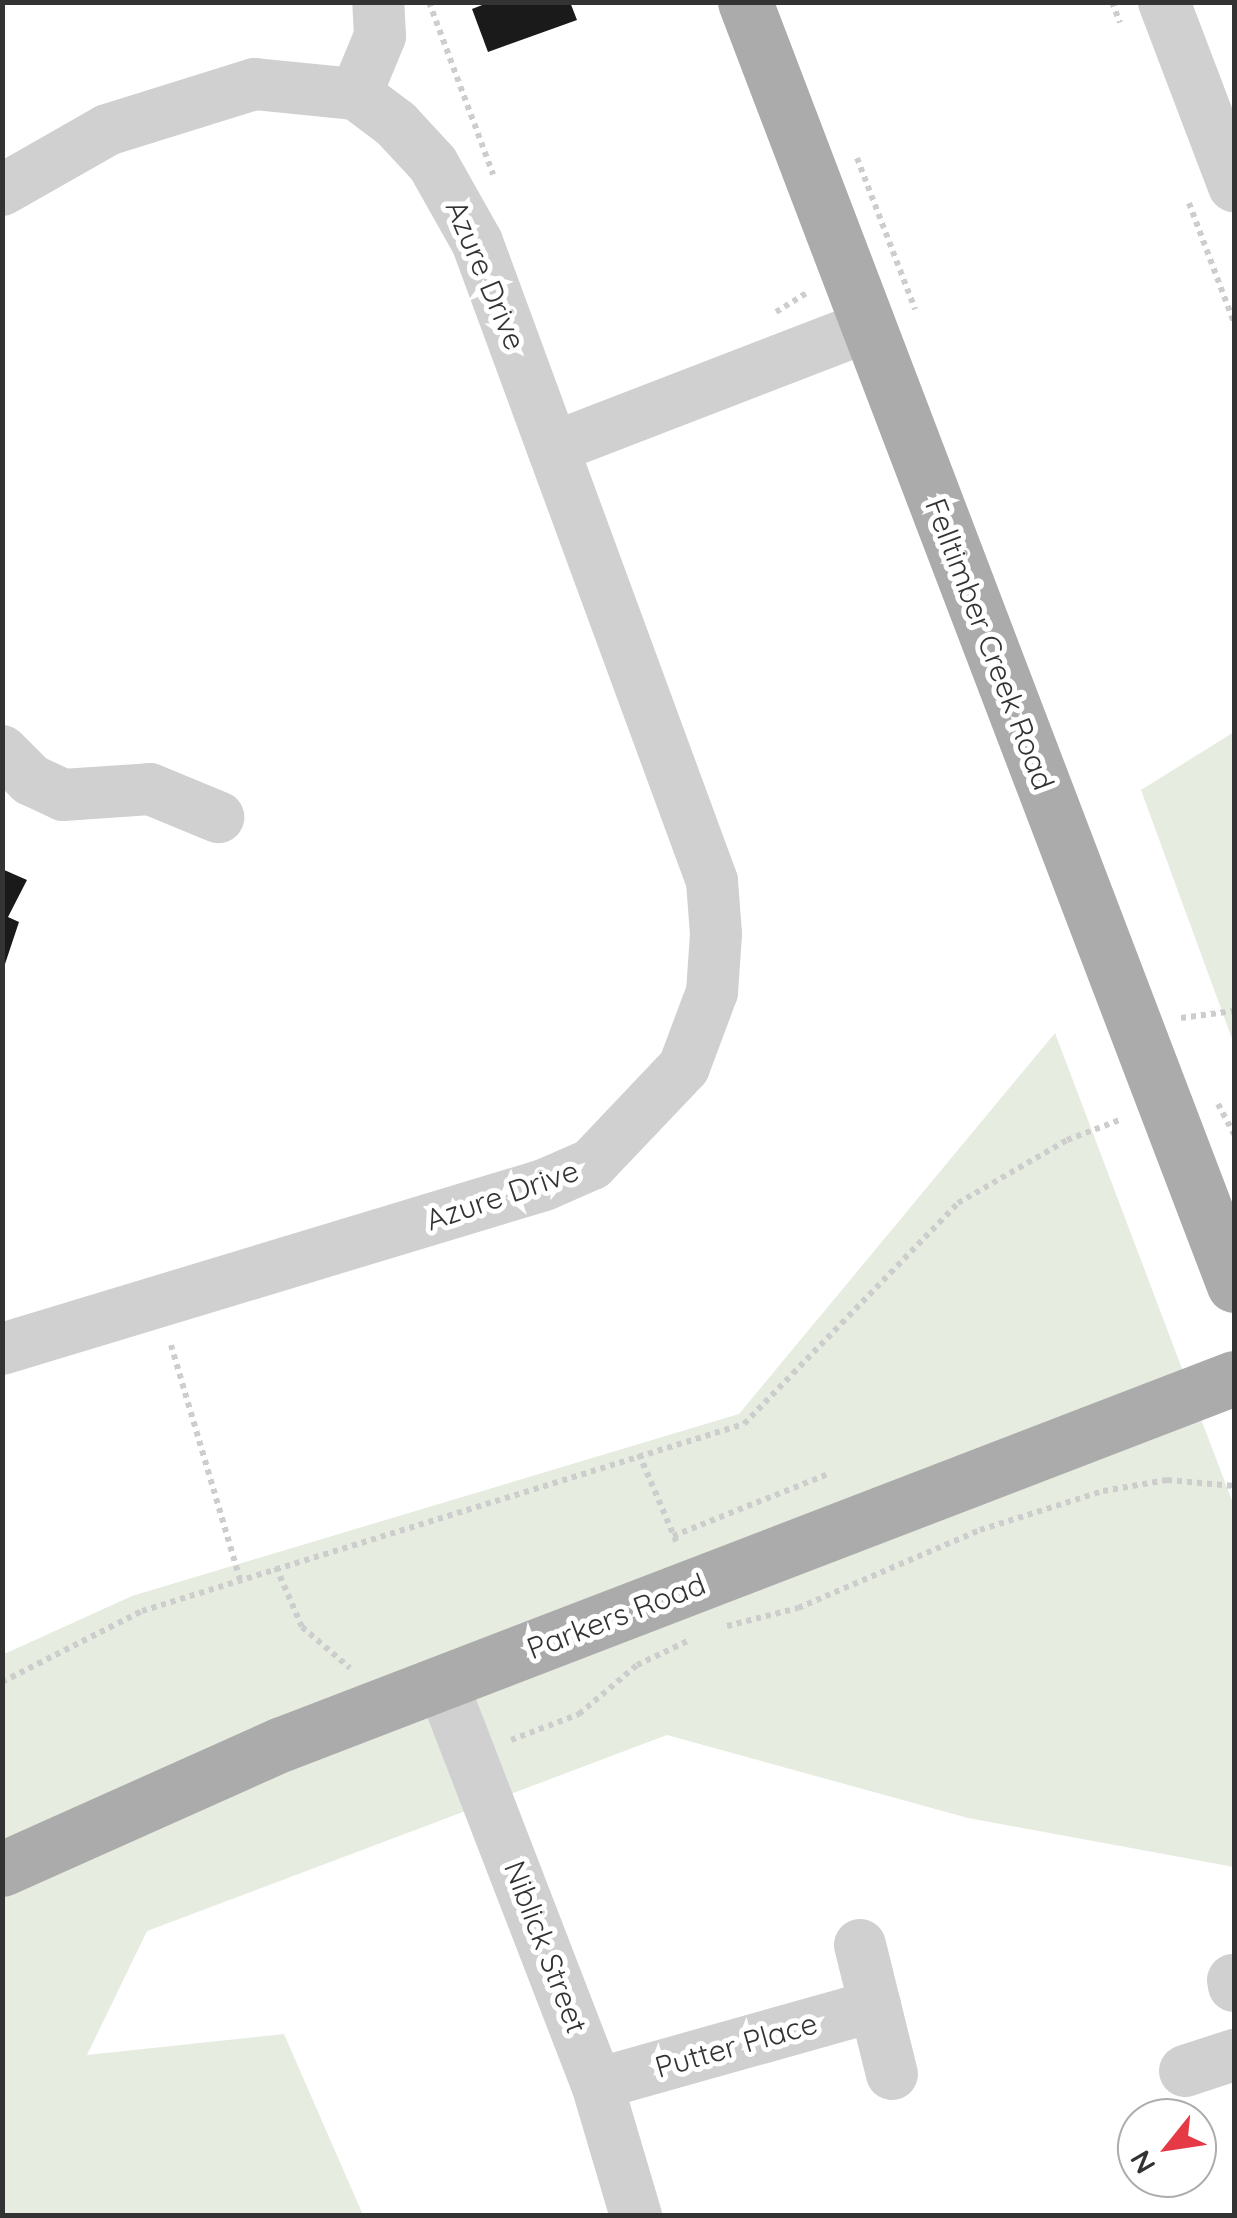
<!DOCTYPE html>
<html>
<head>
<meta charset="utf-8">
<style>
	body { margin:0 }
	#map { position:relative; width:1237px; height:2218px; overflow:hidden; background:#fff; font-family:Quicksand,sans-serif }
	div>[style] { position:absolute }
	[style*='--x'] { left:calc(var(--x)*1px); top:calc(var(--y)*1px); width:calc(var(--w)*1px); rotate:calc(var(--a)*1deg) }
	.green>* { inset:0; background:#e6ecdf }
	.building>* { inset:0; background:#1a1a1a }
	.path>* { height:6px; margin-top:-3px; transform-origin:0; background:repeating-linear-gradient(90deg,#cdcdcd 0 5px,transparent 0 10px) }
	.minor>* { height:52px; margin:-26px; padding:0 26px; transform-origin:26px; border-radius:26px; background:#d0d0d0 }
	.major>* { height:55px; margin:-27.5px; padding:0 27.5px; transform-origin:27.5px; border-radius:27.5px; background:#ababab }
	span { translate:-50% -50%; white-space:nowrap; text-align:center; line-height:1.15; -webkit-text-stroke:10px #fff; paint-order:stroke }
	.street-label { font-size:30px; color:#333 }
	.frame { position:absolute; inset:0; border:5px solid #333; pointer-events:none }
	.north { position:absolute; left:1117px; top:2098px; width:100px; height:100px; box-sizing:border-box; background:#fff; border:2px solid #adadad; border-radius:50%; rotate:240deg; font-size:28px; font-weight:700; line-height:40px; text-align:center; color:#333 }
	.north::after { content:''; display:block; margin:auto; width:35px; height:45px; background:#e63946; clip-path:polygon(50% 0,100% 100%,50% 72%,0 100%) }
</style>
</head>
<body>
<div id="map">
	<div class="green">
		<i style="clip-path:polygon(1234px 732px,1234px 1044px,1141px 790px)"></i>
		<i style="clip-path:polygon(1055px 1033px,1234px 1506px,1234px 1867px,968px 1818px,667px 1735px,147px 1931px,87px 2055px,284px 2034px,363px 2215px,3px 2215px,2px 1655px,132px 1596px,739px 1414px)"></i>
	</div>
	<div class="building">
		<i style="clip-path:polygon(490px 2px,570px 2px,577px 20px,488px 52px,472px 9px)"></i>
		<i style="clip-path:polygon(2px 869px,27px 880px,8px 917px,19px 922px,3px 970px)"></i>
	</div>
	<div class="path">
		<i style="--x:429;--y:2;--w:184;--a:69.6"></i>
		<i style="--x:1112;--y:2;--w:22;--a:69"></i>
		<i style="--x:857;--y:158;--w:162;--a:69"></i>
		<i style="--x:1189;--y:203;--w:128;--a:69.4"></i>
		<i style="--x:776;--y:312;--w:36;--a:-32"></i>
		<i style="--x:1181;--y:1018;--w:53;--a:-7.5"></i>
		<i style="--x:1218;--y:1104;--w:34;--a:62"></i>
		<i style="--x:171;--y:1345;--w:244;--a:73.6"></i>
		<i style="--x:639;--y:1454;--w:97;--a:66.9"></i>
		<i style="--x:673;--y:1536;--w:167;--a:-21.8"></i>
		<i style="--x:276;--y:1567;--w:65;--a:66.6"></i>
		<i style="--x:302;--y:1627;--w:63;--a:40.5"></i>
		<i style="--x:727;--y:1626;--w:73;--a:-14.2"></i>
		<i style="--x:798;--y:1608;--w:198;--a:-23.2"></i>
		<i style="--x:980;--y:1530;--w:129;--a:-17.6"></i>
		<i style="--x:1103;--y:1491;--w:65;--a:-9.8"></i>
		<i style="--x:1167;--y:1480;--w:67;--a:5.1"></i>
		<i style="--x:2;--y:1682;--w:157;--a:-26.9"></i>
		<i style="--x:142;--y:1611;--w:630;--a:-17.26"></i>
		<i style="--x:744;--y:1424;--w:308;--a:-45.9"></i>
		<i style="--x:958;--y:1203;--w:126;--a:-30"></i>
		<i style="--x:1067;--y:1140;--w:59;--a:-20.9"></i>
		<i style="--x:511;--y:1740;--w:73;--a:-20.9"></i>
		<i style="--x:579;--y:1714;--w:76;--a:-40.2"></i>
		<i style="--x:637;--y:1665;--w:59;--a:-25.3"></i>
	</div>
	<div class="minor">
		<i style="--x:1164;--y:2;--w:197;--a:69.2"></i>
		<i style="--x:356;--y:94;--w:63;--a:-67.5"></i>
		<i style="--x:380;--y:36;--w:34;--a:-93"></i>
		<i style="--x:2;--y:190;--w:121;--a:-29.7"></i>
		<i style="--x:107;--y:130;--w:155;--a:-17.3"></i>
		<i style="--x:255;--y:84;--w:101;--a:5.7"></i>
		<i style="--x:356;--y:94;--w:50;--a:36.9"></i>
		<i style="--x:396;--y:124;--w:54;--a:47.2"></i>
		<i style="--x:433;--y:164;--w:90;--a:60.6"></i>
		<i style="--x:477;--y:242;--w:681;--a:69.81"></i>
		<i style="--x:712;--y:881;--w:53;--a:85.7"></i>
		<i style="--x:716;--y:934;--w:58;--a:93.9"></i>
		<i style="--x:712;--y:992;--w:80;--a:110.5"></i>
		<i style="--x:684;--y:1067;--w:134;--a:133.5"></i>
		<i style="--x:592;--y:1164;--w:52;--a:156.4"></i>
		<i style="--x:544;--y:1185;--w:566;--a:163.17"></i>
		<i style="--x:555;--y:447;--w:337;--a:-21.1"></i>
		<i style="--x:2;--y:751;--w:41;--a:45"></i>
		<i style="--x:31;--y:780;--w:35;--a:25"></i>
		<i style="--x:63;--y:795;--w:87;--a:-3.9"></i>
		<i style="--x:150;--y:789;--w:74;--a:22.4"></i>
		<i style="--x:442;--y:1683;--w:430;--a:68.9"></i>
		<i style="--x:597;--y:2084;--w:138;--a:73.5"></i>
		<i style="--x:860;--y:1945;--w:133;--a:76.1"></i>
		<i style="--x:1233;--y:1980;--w:6;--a:81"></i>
		<i style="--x:1185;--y:2071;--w:52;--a:-18.1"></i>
		<i style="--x:597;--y:2084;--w:289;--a:-15.7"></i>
	</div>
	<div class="major">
		<i style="--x:745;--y:2;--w:1373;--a:69.14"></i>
		<i style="--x:2;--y:1869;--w:307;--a:-24.1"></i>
		<i style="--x:282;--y:1744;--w:1020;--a:-21.03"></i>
	</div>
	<div class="street-label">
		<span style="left:486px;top:275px;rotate:67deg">Azure Drive</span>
		<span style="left:990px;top:644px;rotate:69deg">Felltimber Creek Road</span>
		<span style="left:502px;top:1195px;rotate:-19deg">Azure Drive</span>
		<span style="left:616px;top:1616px;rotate:-21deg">Parkers Road</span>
		<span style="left:546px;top:1947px;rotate:69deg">Niblick Street</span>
		<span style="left:736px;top:2045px;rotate:-16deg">Putter Place</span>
	</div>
	<div class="frame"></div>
	<div class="north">N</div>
</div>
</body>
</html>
